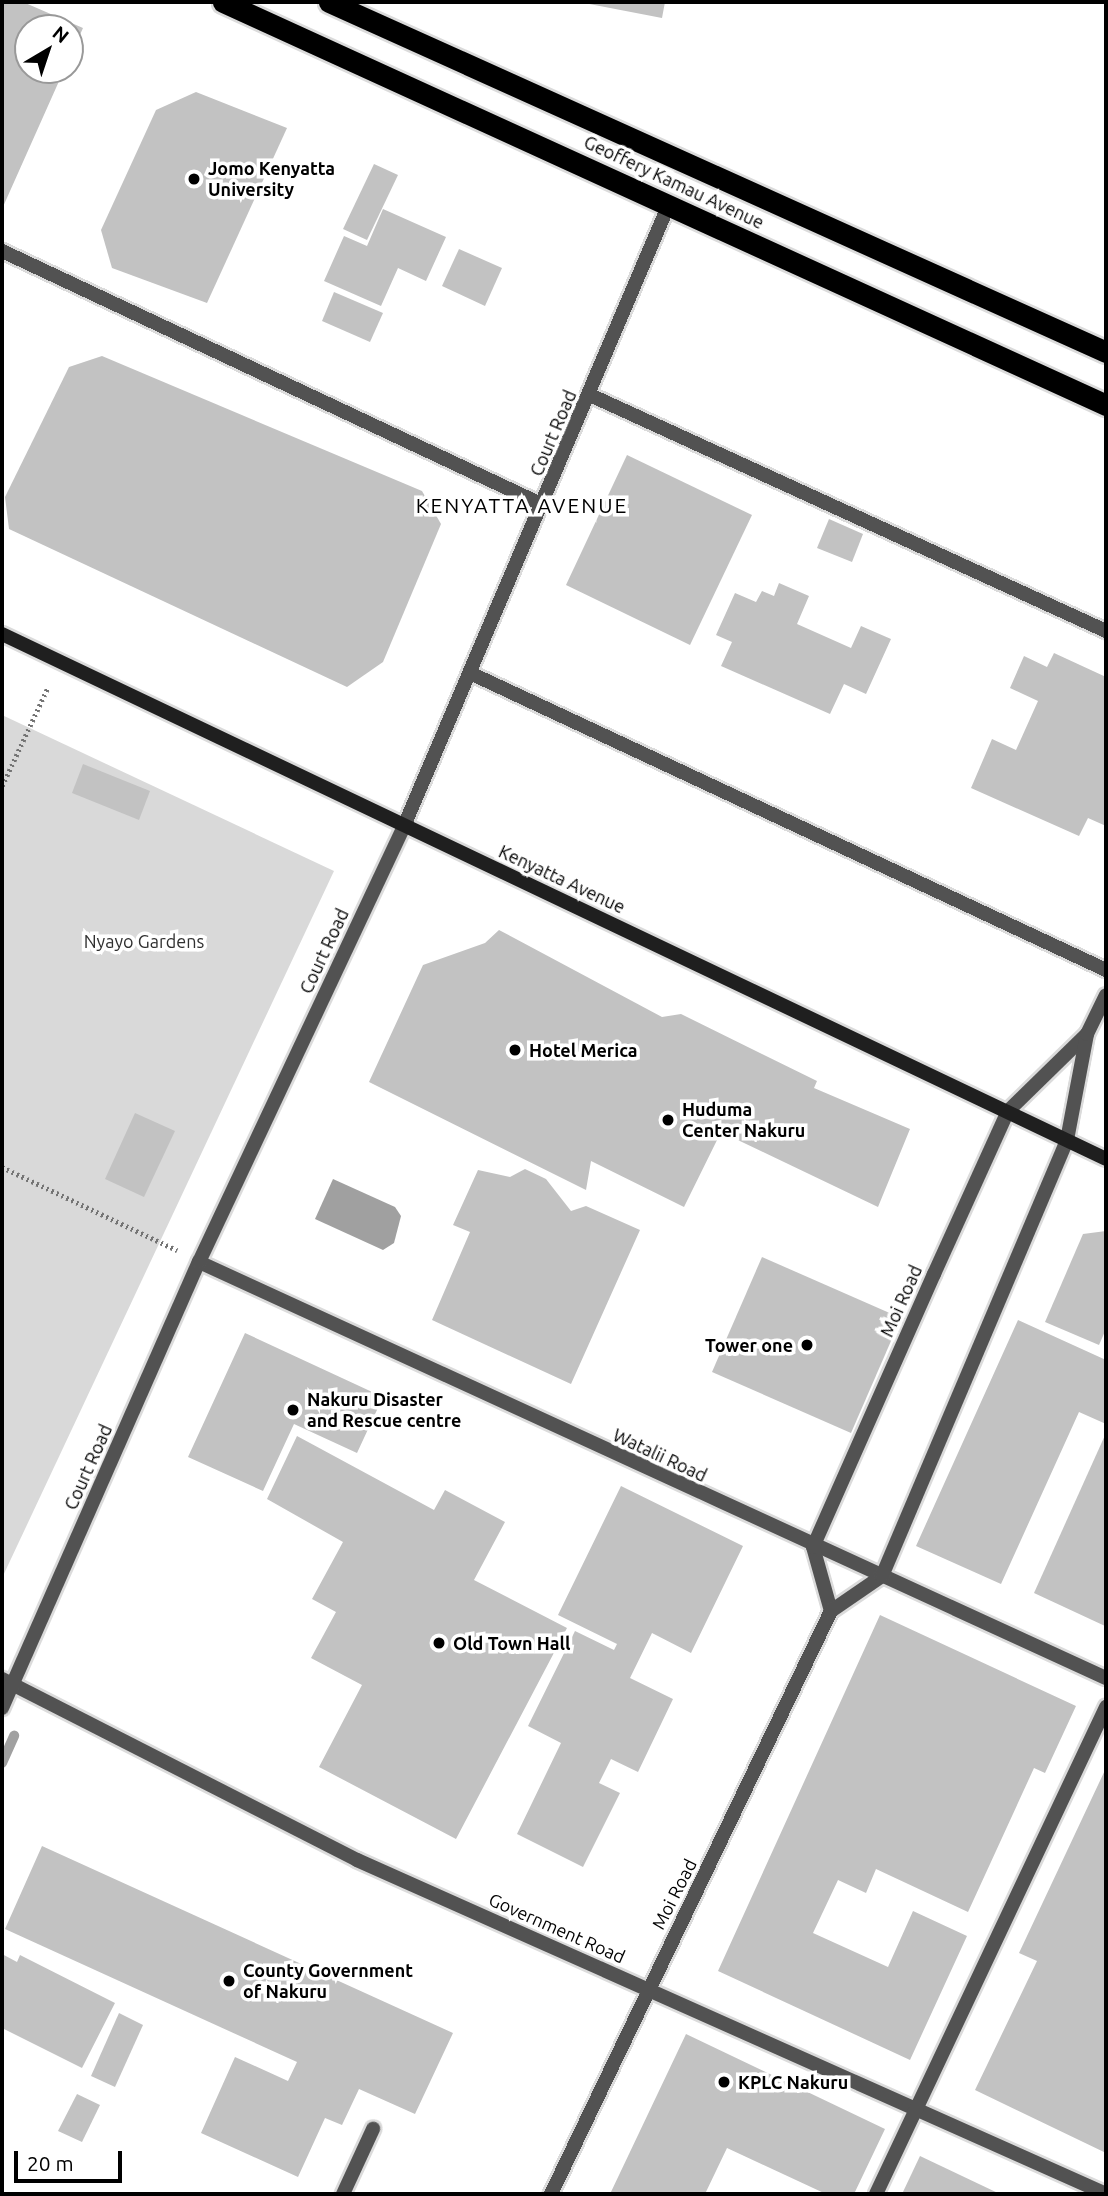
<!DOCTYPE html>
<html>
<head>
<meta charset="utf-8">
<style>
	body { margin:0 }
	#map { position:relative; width:1108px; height:2196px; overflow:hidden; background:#fff; font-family:Ubuntu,sans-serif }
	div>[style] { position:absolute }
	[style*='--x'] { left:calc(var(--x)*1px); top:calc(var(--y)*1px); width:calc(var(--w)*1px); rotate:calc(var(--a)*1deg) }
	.green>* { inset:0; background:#d9d9d9 }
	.water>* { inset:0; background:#a0a0a0 }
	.stream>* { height:10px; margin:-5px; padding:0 5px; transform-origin:5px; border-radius:5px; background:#a0a0a0 }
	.building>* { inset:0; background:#c2c2c2 }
	.path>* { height:4.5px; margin-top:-2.25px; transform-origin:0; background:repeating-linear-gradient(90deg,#747474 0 2px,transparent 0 5.5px) }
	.roads { filter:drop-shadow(2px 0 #dbdbdb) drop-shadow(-2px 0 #dbdbdb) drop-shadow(0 2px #dbdbdb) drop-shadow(0 -2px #dbdbdb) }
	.lane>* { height:14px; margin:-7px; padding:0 7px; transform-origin:7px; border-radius:7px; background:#525252 }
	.street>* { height:14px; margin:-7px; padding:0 7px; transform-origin:7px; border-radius:7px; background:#525252 }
	.secondary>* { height:14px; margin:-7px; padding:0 7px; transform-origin:7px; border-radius:7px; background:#1f1f1f }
	.highway>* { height:21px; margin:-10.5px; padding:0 10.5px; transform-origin:10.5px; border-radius:10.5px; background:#000 }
	.dots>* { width:19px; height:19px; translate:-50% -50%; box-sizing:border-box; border:4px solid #fff; border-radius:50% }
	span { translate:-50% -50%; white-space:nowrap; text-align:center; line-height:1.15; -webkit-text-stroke:7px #fff; paint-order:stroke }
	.poi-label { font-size:18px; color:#000; font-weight:700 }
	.left { translate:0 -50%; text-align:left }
	.right { translate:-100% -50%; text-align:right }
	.street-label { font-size:18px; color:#000 }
	.park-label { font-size:18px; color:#303030 }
	.quarter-label { font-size:21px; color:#000; letter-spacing:2px }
	.frame { position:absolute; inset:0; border:4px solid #000; pointer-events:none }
	.north { position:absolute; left:14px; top:14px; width:70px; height:70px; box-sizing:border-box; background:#fff; border:2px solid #999; border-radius:50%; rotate:39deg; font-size:19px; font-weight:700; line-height:28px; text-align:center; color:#000 }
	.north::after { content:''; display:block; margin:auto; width:24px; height:32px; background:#000; clip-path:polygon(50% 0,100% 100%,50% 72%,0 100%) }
	.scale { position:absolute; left:14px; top:2151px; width:108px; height:32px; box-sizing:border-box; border:4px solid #000; border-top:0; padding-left:9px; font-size:21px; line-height:24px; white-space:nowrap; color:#000; -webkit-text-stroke:5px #fff; paint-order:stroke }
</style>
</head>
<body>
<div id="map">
	<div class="green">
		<i style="clip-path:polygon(2px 715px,334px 871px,2px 1578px)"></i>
	</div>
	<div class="water">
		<i style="clip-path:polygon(333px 1179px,395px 1207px,401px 1216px,394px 1243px,383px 1250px,315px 1219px)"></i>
	</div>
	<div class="stream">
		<i style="--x:2;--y:1763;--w:30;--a:-66"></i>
	</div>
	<div class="building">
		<i style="clip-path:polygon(2px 2px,23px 2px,83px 28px,70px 57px,70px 28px,28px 28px,28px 70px,64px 70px,2px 209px)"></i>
		<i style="clip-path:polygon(579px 2px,665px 2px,662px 18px)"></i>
		<i style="clip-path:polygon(196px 92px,287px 128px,207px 303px,112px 268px,101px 230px,156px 110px)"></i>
		<i style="clip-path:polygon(374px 164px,398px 175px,367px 240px,343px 229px)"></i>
		<i style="clip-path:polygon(383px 209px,446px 237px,426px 281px,398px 268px,381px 306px,324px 281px,344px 236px,367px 246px)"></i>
		<i style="clip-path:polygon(459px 249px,502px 268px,485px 306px,442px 286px)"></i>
		<i style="clip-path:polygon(334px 292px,383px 313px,370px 342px,322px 321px)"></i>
		<i style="clip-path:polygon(102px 356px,422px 491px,441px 524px,383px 662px,347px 687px,9px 529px,5px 497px,69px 367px)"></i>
		<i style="clip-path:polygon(627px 455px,752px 515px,690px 645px,566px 585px)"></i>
		<i style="clip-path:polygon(829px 519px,863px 534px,852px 562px,817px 548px)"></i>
		<i style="clip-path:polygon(779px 583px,809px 596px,797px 624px,851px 648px,861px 626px,891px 639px,866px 694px,844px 684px,830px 714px,721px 666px,732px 642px,716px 635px,735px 593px,756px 602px,762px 591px,774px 596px)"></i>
		<i style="clip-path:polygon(1054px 653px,1106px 677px,1106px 826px,1088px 818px,1079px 836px,971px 788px,992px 739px,1016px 750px,1038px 701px,1010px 688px,1024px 656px,1047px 667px)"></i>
		<i style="clip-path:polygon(83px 764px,150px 791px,139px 820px,72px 793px)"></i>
		<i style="clip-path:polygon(499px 930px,662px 1017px,681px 1014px,817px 1081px,814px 1088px,910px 1129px,878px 1207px,721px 1132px,684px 1207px,591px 1161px,586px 1190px,369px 1082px,423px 965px,485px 943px)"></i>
		<i style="clip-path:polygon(135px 1113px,175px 1131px,144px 1197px,105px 1179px)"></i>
		<i style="clip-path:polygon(525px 1169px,546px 1179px,571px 1211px,586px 1206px,640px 1230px,571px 1384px,432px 1320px,470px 1232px,453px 1225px,478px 1170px,510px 1177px)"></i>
		<i style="clip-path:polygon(1106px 1231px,1106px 1329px,1099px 1345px,1045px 1322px,1083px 1234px)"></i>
		<i style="clip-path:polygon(762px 1257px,901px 1318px,851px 1433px,712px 1372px)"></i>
		<i style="clip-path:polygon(1018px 1320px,1106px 1360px,1106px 1424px,1079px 1412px,1001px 1584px,916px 1546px)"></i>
		<i style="clip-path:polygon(245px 1333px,383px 1397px,357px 1453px,294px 1424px,263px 1491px,188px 1457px)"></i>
		<i style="clip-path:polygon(1106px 1433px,1106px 1623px,1105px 1626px,1034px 1593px)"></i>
		<i style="clip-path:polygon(297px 1436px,434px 1510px,445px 1490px,505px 1522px,474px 1580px,567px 1628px,456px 1839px,319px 1767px,362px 1685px,311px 1658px,336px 1612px,312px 1599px,343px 1542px,267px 1499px)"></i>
		<i style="clip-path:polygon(621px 1486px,743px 1546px,691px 1653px,652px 1633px,630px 1678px,673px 1699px,638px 1772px,611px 1759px,599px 1783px,620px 1793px,583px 1867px,517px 1834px,561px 1743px,528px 1726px,575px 1631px,614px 1650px,617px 1644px,558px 1615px)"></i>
		<i style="clip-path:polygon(880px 1615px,1076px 1706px,1045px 1773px,1034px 1768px,968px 1912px,876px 1869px,866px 1893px,838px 1880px,813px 1933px,888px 1967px,913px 1911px,967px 1936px,910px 2060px,718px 1971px)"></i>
		<i style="clip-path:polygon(1106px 1768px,1106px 2153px,975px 2090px,1037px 1961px,1019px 1953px)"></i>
		<i style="clip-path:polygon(42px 1846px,453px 2033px,415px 2114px,359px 2089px,342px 2125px,325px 2118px,298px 2177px,201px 2133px,235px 2057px,288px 2081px,297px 2062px,5px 1929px)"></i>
		<i style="clip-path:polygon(2px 1954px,17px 1962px,20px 1955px,115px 2003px,82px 2068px,2px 2028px)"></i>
		<i style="clip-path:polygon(119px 2013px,143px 2025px,115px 2087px,91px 2076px)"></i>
		<i style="clip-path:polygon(686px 2034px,885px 2129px,854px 2194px,826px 2194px,727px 2148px,705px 2194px,610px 2194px)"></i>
		<i style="clip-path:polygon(77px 2094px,100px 2105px,82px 2142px,58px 2131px)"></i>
		<i style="clip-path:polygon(920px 2156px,1000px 2194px,902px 2194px)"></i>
	</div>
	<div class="path">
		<i style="--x:2;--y:786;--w:109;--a:-65.1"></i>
		<i style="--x:2;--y:1167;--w:194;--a:25.4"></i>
	</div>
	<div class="roads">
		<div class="lane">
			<i style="--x:2;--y:251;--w:598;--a:25.15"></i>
			<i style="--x:470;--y:673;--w:702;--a:25.03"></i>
			<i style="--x:343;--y:2194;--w:72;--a:-65.2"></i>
		</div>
		<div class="street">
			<i style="--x:590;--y:395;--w:567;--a:24.58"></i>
			<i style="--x:199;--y:1262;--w:998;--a:24.64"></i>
			<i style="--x:831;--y:1611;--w:66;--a:-105.7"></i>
			<i style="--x:813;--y:1547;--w:299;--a:-66.1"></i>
			<i style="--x:934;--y:1274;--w:179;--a:-65.6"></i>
			<i style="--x:1008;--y:1111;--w:110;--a:-44.3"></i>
			<i style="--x:2;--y:1679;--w:398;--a:27"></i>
			<i style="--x:357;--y:1860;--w:820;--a:24.03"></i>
			<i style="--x:2;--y:1708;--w:488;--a:-66.2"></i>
			<i style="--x:199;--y:1262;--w:482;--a:-64.8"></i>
			<i style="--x:404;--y:826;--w:676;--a:-66.92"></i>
			<i style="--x:551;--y:2194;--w:647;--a:-64.35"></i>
			<i style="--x:831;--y:1611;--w:62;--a:-34.5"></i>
			<i style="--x:882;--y:1576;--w:474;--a:-67"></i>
			<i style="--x:1067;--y:1140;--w:108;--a:-79.3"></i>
			<i style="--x:1087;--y:1034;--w:43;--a:-64"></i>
			<i style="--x:876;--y:2194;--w:539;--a:-64.72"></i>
		</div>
		<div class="secondary">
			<i style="--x:2;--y:634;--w:1222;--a:25.43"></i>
		</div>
		<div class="highway">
			<i style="--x:223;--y:2;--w:971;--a:24.53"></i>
			<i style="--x:329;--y:2;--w:852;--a:24.25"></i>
		</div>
	</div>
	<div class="dots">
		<i style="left:194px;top:179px;background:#000"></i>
		<i style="left:515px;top:1050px;background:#000"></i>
		<i style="left:668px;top:1120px;background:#000"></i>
		<i style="left:807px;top:1345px;background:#000"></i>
		<i style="left:293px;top:1410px;background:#000"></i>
		<i style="left:439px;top:1643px;background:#000"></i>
		<i style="left:229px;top:1981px;background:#000"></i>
		<i style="left:724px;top:2082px;background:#000"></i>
	</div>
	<div class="poi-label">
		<span class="left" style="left:208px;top:179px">Jomo Kenyatta<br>University</span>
		<span class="left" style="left:529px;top:1050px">Hotel Merica</span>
		<span class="left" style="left:682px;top:1120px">Huduma<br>Center Nakuru</span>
		<span class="right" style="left:793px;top:1345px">Tower one</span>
		<span class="left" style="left:307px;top:1410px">Nakuru Disaster<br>and Rescue centre</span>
		<span class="left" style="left:453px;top:1643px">Old Town Hall</span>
		<span class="left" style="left:243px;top:1981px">County Government<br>of Nakuru</span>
		<span class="left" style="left:738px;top:2082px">KPLC Nakuru</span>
	</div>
	<div class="street-label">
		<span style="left:674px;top:182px;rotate:25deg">Geoffery Kamau Avenue</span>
		<span style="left:553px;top:433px;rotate:-67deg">Court Road</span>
		<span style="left:562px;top:879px;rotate:25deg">Kenyatta Avenue</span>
		<span style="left:324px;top:951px;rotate:-65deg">Court Road</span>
		<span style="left:901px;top:1301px;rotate:-66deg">Moi Road</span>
		<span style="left:660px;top:1455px;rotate:25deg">Watalii Road</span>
		<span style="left:88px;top:1467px;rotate:-66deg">Court Road</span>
		<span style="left:674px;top:1894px;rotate:-63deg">Moi Road</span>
		<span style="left:557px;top:1928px;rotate:24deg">Government Road</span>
	</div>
	<div class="park-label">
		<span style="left:144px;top:941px">Nyayo Gardens</span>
	</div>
	<div class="quarter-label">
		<span style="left:522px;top:505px">KENYATTA AVENUE</span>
	</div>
	<div class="frame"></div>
	<div class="north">N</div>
	<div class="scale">20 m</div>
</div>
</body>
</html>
